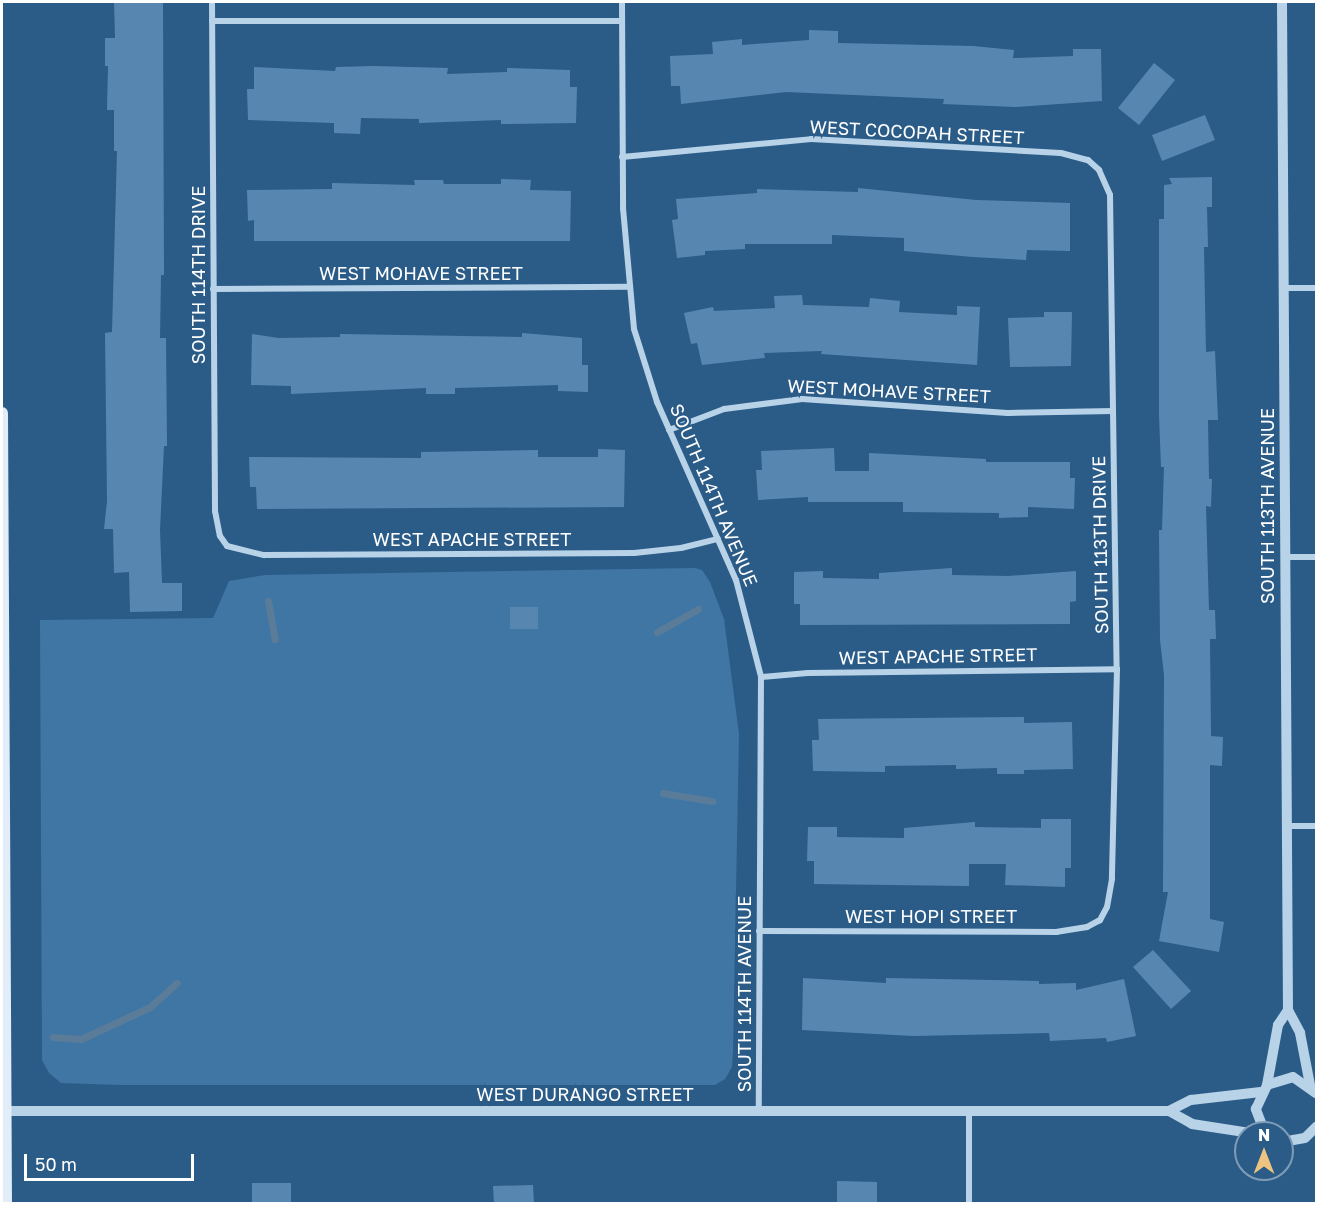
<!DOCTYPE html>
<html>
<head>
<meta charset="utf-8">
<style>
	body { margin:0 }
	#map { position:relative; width:1318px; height:1205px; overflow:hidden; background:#2b5c88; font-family:"Golos Text",sans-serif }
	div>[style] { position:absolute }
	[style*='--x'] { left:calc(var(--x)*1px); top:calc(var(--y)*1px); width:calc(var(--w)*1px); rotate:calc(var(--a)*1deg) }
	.green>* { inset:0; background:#4076a4 }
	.stream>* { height:7px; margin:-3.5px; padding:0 3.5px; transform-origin:3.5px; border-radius:3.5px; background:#5b7c99 }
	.building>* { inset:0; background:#5787b1 }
	.minor>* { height:6px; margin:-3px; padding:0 3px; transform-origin:3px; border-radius:3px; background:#b8d2e8 }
	.tertiary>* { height:10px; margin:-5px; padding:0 5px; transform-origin:5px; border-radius:5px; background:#b8d2e8 }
	.secondary>* { height:12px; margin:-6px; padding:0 6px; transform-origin:6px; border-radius:6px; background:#e1edf8 }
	span { translate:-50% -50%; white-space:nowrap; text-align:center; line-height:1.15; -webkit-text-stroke:4.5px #2b5c88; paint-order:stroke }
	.street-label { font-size:18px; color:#fff }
	.frame { position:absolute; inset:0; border:3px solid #fff; pointer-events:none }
	.north { position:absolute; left:1234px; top:1121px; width:60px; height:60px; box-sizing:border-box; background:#2b5c88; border:2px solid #809db8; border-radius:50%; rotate:0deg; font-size:16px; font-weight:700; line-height:24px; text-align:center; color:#fff }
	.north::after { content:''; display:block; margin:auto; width:21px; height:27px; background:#eec480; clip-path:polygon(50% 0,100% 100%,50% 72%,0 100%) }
	.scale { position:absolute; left:24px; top:1154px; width:170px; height:27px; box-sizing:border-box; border:3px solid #fff; border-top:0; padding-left:8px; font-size:18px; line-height:21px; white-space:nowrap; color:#fff; -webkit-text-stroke:4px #2b5c88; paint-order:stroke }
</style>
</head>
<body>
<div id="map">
	<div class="green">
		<i style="clip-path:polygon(695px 568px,702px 570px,710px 582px,724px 619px,739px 734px,733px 1051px,732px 1067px,725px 1079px,715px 1085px,121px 1085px,61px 1083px,49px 1073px,42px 1060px,40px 620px,213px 618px,229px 581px,265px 575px)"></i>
	</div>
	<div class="stream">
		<i style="--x:268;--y:601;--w:39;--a:80"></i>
		<i style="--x:657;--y:632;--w:47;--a:-29.3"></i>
		<i style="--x:663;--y:793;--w:50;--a:9.3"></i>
		<i style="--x:53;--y:1037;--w:28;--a:4"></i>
		<i style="--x:81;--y:1039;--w:76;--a:-24.9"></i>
		<i style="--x:150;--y:1007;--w:36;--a:-42"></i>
	</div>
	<div class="building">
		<i style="clip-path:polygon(114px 2px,163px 2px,164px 275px,161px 275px,160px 338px,166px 338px,167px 446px,164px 446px,160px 530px,162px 583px,182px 583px,182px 611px,130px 612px,129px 572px,114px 573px,113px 529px,104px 529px,107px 501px,105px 333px,112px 332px,117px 151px,114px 151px,114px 110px,107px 110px,108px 66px,105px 66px,105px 38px,115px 38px)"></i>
		<i style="clip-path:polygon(809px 30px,838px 31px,838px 43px,973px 46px,1014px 50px,1013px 58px,1073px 56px,1073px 49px,1101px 49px,1102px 101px,1016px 107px,943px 104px,944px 99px,786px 92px,681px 104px,680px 86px,671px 86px,670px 56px,713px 54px,712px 42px,742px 39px,742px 45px,809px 40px)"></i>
		<i style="clip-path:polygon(1154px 63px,1175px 80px,1139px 125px,1118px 108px)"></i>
		<i style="clip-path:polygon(374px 66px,448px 68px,447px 74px,507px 72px,507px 68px,570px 70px,570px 87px,577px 87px,576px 123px,501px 124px,501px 120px,419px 123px,419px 119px,361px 118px,360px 134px,334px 133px,334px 123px,248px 120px,247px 89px,254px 89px,254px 67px,335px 71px,336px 67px)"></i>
		<i style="clip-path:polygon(1205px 115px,1215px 140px,1162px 161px,1152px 135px)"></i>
		<i style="clip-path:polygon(1212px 177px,1212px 207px,1207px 207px,1208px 247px,1204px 247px,1205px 304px,1206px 352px,1215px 351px,1218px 420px,1208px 420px,1209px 479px,1212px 479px,1211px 507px,1206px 506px,1209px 610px,1215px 610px,1216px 639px,1210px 639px,1211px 736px,1223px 737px,1222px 766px,1210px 765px,1210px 919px,1224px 922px,1219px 952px,1159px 941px,1168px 892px,1163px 892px,1164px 675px,1160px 640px,1159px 530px,1162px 530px,1164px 467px,1161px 467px,1159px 415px,1159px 219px,1164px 219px,1164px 185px,1172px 184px,1169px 178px)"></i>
		<i style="clip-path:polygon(501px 179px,531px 180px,530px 190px,571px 191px,570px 241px,254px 241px,254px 220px,248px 221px,247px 190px,332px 189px,332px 183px,415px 185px,414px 180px,443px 180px,444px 184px,501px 184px)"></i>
		<i style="clip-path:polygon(858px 188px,976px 200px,1070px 203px,1070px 251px,1027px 250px,1026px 260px,973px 257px,904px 251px,904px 238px,832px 235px,832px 244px,745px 244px,745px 249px,705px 251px,705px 255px,677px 258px,672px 220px,678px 219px,676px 199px,757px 193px,757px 189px,858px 192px)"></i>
		<i style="clip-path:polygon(802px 295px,803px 305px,869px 307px,870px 298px,900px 301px,899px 312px,957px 315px,957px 306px,980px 307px,977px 365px,821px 354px,822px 351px,764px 353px,765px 358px,702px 365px,697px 343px,691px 344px,684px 313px,713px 307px,714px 311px,775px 308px,774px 296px)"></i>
		<i style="clip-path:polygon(1044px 312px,1072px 312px,1071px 366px,1010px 367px,1008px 318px,1044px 317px)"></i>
		<i style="clip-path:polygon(522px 333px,582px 338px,582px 365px,588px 365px,588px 392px,558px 391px,558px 385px,455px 388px,455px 394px,426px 394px,426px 388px,291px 394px,291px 386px,251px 385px,252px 334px,279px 338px,340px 337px,340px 334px,522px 337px)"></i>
		<i style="clip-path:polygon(834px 448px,835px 471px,869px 471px,869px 453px,986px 459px,986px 462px,1070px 462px,1070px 478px,1075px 478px,1074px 509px,1028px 507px,1028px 517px,999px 518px,999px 513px,903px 512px,903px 502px,808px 502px,808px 497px,758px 500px,756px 470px,762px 470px,761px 451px)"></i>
		<i style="clip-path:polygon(598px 449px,625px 450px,624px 507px,257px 509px,256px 487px,250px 487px,249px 457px,421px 458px,421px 452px,538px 450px,538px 457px,598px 457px)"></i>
		<i style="clip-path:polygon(952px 568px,952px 575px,1008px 576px,1076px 571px,1076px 601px,1070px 602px,1070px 624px,800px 625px,800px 604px,794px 604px,794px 572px,823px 571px,823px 578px,879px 579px,879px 573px)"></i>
		<i style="clip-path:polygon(510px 607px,538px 607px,538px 629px,510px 629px)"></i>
		<i style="clip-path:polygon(1024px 717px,1024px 723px,1072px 722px,1073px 769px,1024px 770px,1024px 774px,997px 774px,997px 768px,956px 769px,956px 765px,885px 766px,885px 772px,813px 771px,812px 740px,819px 740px,818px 719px)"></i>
		<i style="clip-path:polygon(1041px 819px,1071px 819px,1071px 868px,1065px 868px,1065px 887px,1005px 885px,1006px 864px,969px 864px,969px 886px,814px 884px,814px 861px,807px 861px,808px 827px,837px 827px,837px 837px,904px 838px,904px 828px,975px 822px,975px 827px,1041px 828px)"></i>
		<i style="clip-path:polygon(1153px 950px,1191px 991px,1171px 1009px,1133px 967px)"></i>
		<i style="clip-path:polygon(803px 978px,886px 983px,886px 978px,1039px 981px,1039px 984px,1076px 983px,1076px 990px,1124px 979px,1136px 1036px,1107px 1042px,1106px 1038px,1050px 1041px,1049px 1033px,913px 1036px,802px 1030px)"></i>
		<i style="clip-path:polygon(837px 1181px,877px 1182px,877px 1203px,837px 1203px)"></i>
		<i style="clip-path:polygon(252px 1183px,291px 1183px,291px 1203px,252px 1203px)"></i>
		<i style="clip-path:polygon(533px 1185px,534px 1203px,494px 1203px,493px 1186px)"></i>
	</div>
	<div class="minor">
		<i style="--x:212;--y:2;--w:509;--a:89.66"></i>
		<i style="--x:215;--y:511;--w:25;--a:79"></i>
		<i style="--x:220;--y:536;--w:12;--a:55"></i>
		<i style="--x:227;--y:546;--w:38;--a:14"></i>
		<i style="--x:264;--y:555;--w:370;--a:-0.3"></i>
		<i style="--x:634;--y:553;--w:47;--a:-6.1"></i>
		<i style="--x:681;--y:548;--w:38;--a:-14"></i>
		<i style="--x:622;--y:2;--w:206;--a:89.7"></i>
		<i style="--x:623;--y:208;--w:121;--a:84.8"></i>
		<i style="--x:634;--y:329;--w:77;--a:72.5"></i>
		<i style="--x:657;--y:402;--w:195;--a:66.1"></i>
		<i style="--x:736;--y:580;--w:100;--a:75.5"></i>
		<i style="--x:761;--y:677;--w:434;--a:90.3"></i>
		<i style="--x:212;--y:21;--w:410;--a:0"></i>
		<i style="--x:622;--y:157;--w:190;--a:-5.4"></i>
		<i style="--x:811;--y:139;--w:250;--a:3.2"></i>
		<i style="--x:1061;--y:153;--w:28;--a:15"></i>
		<i style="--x:1088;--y:160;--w:15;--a:42"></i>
		<i style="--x:1099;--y:170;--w:27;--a:66"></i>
		<i style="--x:1110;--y:195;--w:474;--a:89.2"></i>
		<i style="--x:1117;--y:669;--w:210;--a:91.4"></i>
		<i style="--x:1112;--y:879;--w:28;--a:100"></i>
		<i style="--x:1107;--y:907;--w:15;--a:118"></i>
		<i style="--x:1100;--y:920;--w:15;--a:152"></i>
		<i style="--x:1087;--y:927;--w:30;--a:171"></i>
		<i style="--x:1057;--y:932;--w:298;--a:-179.8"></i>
		<i style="--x:1283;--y:288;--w:33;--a:0"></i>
		<i style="--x:213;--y:289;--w:415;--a:-0.3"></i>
		<i style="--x:669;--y:430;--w:59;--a:-20.9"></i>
		<i style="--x:724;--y:409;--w:79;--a:-7.3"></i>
		<i style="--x:802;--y:399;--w:206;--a:3.9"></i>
		<i style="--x:1008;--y:413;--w:105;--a:-1.1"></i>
		<i style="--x:1285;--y:557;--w:31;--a:0"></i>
		<i style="--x:761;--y:677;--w:47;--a:-4.9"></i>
		<i style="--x:808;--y:673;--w:309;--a:-0.7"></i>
		<i style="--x:1287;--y:826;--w:29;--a:0"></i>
		<i style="--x:969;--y:1204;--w:93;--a:-90"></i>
	</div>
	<div class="tertiary">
		<i style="--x:1282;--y:2;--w:1008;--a:89.66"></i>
		<i style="--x:1288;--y:1010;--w:26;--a:62"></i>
		<i style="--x:1300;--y:1033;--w:53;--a:79.1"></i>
		<i style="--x:1267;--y:1085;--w:61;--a:-79.6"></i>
		<i style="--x:1278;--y:1025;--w:18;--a:-56"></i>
		<i style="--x:2;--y:1111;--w:1167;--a:0"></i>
		<i style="--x:1169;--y:1111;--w:25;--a:-27"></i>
		<i style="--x:1191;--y:1100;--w:70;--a:-6.5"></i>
		<i style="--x:1169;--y:1111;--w:26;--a:29"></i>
		<i style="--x:1192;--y:1124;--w:60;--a:8.7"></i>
		<i style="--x:1265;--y:1133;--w:26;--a:-111"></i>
		<i style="--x:1256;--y:1109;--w:26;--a:-65"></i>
		<i style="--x:1267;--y:1085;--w:27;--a:-17"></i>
		<i style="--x:1293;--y:1077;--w:28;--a:35"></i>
		<i style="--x:1282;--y:1142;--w:23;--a:-10"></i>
		<i style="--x:1305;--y:1138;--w:16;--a:-45"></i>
	</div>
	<div class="secondary">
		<i style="--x:2;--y:413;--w:791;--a:89.71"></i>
	</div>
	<div class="street-label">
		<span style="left:917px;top:132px;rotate:3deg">WEST COCOPAH STREET</span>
		<span style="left:421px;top:273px">WEST MOHAVE STREET</span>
		<span style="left:198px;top:275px;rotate:-90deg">SOUTH 114TH DRIVE</span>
		<span style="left:889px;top:391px;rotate:3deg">WEST MOHAVE STREET</span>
		<span style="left:714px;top:495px;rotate:67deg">SOUTH 114TH AVENUE</span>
		<span style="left:1267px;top:506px;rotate:-90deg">SOUTH 113TH AVENUE</span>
		<span style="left:472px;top:539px">WEST APACHE STREET</span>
		<span style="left:1100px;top:545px;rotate:-91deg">SOUTH 113TH DRIVE</span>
		<span style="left:938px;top:656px;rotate:-1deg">WEST APACHE STREET</span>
		<span style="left:931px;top:916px">WEST HOPI STREET</span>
		<span style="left:744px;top:994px;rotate:-90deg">SOUTH 114TH AVENUE</span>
		<span style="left:585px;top:1094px">WEST DURANGO STREET</span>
	</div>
	<div class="frame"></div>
	<div class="north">N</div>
	<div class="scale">50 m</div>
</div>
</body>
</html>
